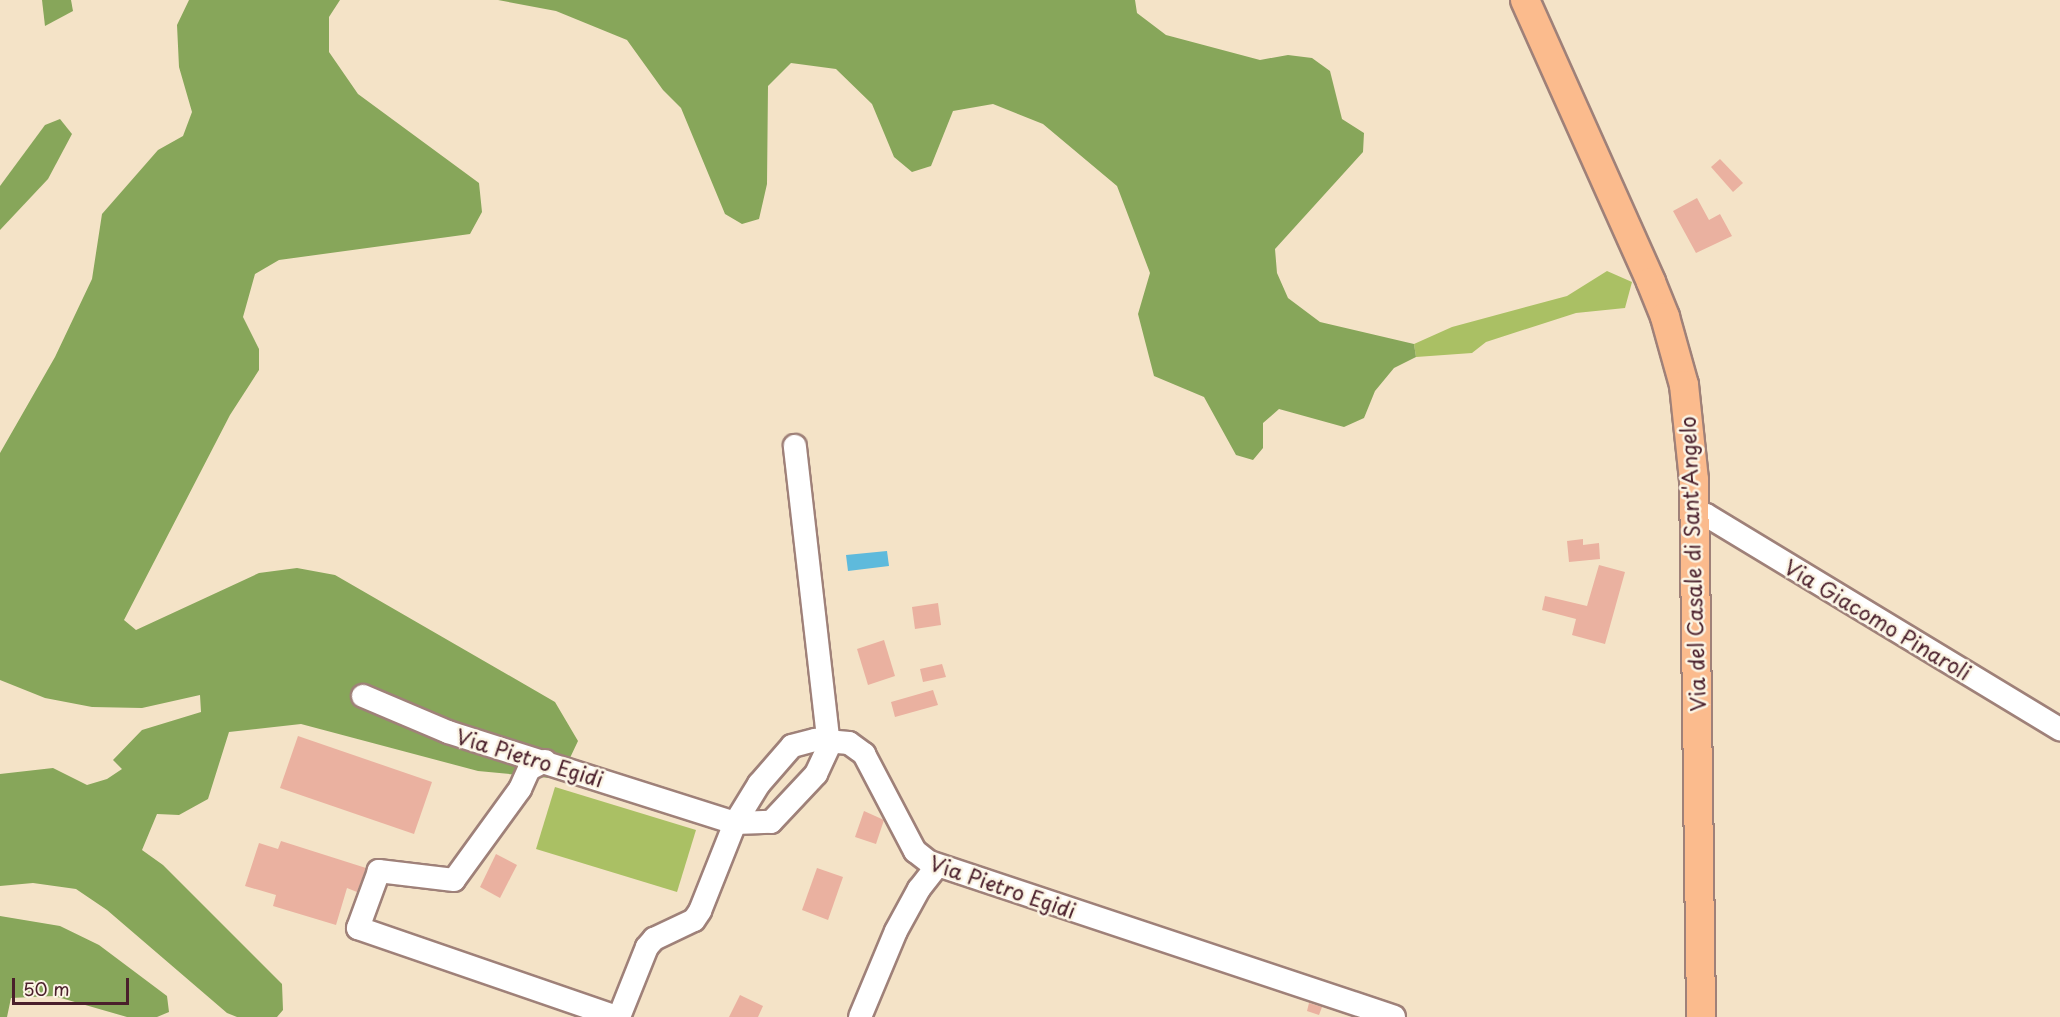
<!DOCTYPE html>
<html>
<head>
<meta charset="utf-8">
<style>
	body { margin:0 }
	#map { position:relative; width:2060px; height:1017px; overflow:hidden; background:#f4e3c7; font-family:"Playpen Sans",sans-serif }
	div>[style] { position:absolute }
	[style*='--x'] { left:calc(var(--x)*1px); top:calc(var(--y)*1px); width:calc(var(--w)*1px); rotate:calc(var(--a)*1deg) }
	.green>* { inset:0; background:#aac064 }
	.forest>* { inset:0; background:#87a65a }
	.water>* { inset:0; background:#5ebadc }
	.building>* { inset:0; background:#eab1a0 }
	.roads { filter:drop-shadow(2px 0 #9f8179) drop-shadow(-2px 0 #9f8179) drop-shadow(0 2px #9f8179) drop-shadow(0 -2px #9f8179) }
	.minor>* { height:22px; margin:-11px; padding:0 11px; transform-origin:11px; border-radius:11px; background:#fff }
	.major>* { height:28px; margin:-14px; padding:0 14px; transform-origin:14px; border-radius:14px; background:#fbbb8d }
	span { translate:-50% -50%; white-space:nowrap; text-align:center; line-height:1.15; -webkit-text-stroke:5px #fcf5e5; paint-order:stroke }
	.street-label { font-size:21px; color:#4a1f2b }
	.scale { position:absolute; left:12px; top:978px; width:117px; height:27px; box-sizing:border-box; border:3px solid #4a1f2b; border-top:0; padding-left:8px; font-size:18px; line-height:21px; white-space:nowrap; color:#4a1f2b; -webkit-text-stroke:4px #fcf5e5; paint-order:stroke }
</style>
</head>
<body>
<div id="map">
	<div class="green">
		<i style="clip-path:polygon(1607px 271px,1632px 282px,1625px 308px,1576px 313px,1486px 342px,1472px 353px,1416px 357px,1414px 344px,1452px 327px,1567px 296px)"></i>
		<i style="clip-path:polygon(555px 787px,696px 830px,677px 892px,536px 849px)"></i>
	</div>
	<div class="forest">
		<i style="clip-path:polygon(42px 0,71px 0,73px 11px,45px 26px)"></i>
		<i style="clip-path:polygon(189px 0,340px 0,329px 17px,329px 52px,358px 94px,479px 183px,482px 212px,470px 234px,279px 260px,255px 274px,243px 317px,259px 349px,259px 370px,230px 415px,124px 620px,136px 630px,259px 573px,297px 568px,335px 575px,555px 702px,578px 741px,560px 779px,478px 771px,301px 724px,229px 732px,208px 799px,179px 815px,157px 814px,142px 850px,163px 865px,282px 984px,283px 1010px,277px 1017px,237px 1017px,227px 1013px,107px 910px,76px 889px,33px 883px,0 886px,0 774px,53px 768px,87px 785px,107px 779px,122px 769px,113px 760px,142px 730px,201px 712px,200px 695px,142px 708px,92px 707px,45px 698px,0 680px,0 453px,55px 357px,92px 279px,102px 214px,158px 150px,183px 136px,192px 112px,179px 67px,177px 25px)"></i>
		<i style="clip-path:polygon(498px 0,1135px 0,1137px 13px,1166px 35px,1260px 60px,1288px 55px,1312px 58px,1330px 71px,1342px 119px,1364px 133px,1363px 152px,1275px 249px,1277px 273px,1288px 298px,1320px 322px,1414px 344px,1416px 357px,1394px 368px,1375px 391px,1364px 418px,1344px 427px,1279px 409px,1263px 423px,1263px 448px,1253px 460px,1236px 455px,1204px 397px,1154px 376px,1138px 314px,1150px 273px,1117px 186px,1043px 124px,993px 104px,953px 111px,931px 166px,912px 172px,894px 157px,872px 104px,836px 69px,791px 63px,768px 86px,767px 184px,759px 219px,742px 224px,725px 214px,681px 108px,663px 90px,627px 40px,556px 11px)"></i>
		<i style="clip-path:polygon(60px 119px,72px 134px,48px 179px,0 230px,0 186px,45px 125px)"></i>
		<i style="clip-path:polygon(0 916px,60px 926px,99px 945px,167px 996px,169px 1012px,157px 1017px,127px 1017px,54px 996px,11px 998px,7px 1017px,0 1017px)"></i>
	</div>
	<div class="water">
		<i style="clip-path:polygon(887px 551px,889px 566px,848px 571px,846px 555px)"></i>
	</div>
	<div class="building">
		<i style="clip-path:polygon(1720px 159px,1743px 183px,1733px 192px,1711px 167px)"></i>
		<i style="clip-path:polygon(1697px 198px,1709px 220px,1720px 214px,1732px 236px,1696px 253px,1673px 211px)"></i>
		<i style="clip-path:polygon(1583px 539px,1583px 545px,1599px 543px,1600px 559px,1569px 562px,1567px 541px)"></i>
		<i style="clip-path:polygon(1599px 565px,1625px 572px,1605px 644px,1572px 635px,1576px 619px,1542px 610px,1545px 596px,1587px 606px)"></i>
		<i style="clip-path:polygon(938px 603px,941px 625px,915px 629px,912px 607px)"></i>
		<i style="clip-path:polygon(884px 640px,895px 676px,868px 685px,857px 649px)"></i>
		<i style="clip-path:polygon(942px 664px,946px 677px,923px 682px,920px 669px)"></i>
		<i style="clip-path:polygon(933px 690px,938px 705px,895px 717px,891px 702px)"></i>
		<i style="clip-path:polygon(298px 736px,432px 782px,414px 834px,280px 788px)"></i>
		<i style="clip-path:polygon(864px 811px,884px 820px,876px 844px,855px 837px)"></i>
		<i style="clip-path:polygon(281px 841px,366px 868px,357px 892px,347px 888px,336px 925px,273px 906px,276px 895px,245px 886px,259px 843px,278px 849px)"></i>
		<i style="clip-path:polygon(496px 854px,517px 865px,500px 898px,480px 887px)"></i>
		<i style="clip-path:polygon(817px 868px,843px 877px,828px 920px,802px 910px)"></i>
		<i style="clip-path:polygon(740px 995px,763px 1006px,758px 1017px,729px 1017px)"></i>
		<i style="clip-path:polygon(1309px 1003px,1322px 1007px,1319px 1015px,1307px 1011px)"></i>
	</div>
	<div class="roads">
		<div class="minor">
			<i style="--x:1694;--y:515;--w:12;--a:0"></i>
			<i style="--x:1706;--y:515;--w:414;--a:31.2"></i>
			<i style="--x:363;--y:696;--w:92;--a:23"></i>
			<i style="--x:448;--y:732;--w:301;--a:17.6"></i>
			<i style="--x:735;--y:823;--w:36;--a:-2"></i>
			<i style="--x:771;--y:822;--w:66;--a:-46.8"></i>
			<i style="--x:816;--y:774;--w:31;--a:-65"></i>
			<i style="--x:829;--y:746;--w:302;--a:-96.5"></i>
			<i style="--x:545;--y:761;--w:18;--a:153"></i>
			<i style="--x:529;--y:769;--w:22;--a:114"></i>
			<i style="--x:520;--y:789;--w:112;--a:126"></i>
			<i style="--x:454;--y:880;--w:76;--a:-173.2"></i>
			<i style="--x:379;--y:871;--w:61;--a:110.2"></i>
			<i style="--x:358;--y:928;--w:273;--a:19"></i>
			<i style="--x:619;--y:1017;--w:75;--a:-68.2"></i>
			<i style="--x:647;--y:947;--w:11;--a:-49"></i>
			<i style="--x:654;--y:939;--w:44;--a:-25.4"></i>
			<i style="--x:694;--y:920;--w:11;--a:-56"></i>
			<i style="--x:700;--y:911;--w:95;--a:-68.3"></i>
			<i style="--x:735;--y:823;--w:46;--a:-58.4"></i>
			<i style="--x:759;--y:784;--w:50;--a:-49"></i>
			<i style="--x:792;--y:746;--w:24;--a:-15"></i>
			<i style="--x:815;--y:740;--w:34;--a:5"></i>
			<i style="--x:849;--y:743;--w:19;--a:36"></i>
			<i style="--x:864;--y:754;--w:110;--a:62.3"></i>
			<i style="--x:915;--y:851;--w:18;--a:38"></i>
			<i style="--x:929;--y:862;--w:490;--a:18.4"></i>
			<i style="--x:860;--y:1017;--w:93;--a:-67.3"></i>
			<i style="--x:896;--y:931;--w:48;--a:-61.3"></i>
			<i style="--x:919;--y:889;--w:29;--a:-52"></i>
		</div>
		<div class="major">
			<i style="--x:1525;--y:0;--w:309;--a:65.9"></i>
			<i style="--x:1651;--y:282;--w:38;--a:68"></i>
			<i style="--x:1665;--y:317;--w:71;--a:74.4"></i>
			<i style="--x:1684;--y:385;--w:96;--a:84"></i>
			<i style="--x:1694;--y:480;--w:537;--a:89.25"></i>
		</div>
	</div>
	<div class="street-label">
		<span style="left:1692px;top:564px;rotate:-92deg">Via del Casale di Sant'Angelo</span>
		<span style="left:1878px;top:619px;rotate:31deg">Via Giacomo Pinaroli</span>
		<span style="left:530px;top:757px;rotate:17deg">Via Pietro Egidi</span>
		<span style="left:1003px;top:886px;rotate:19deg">Via Pietro Egidi</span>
	</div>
	<div class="scale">50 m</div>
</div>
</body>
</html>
